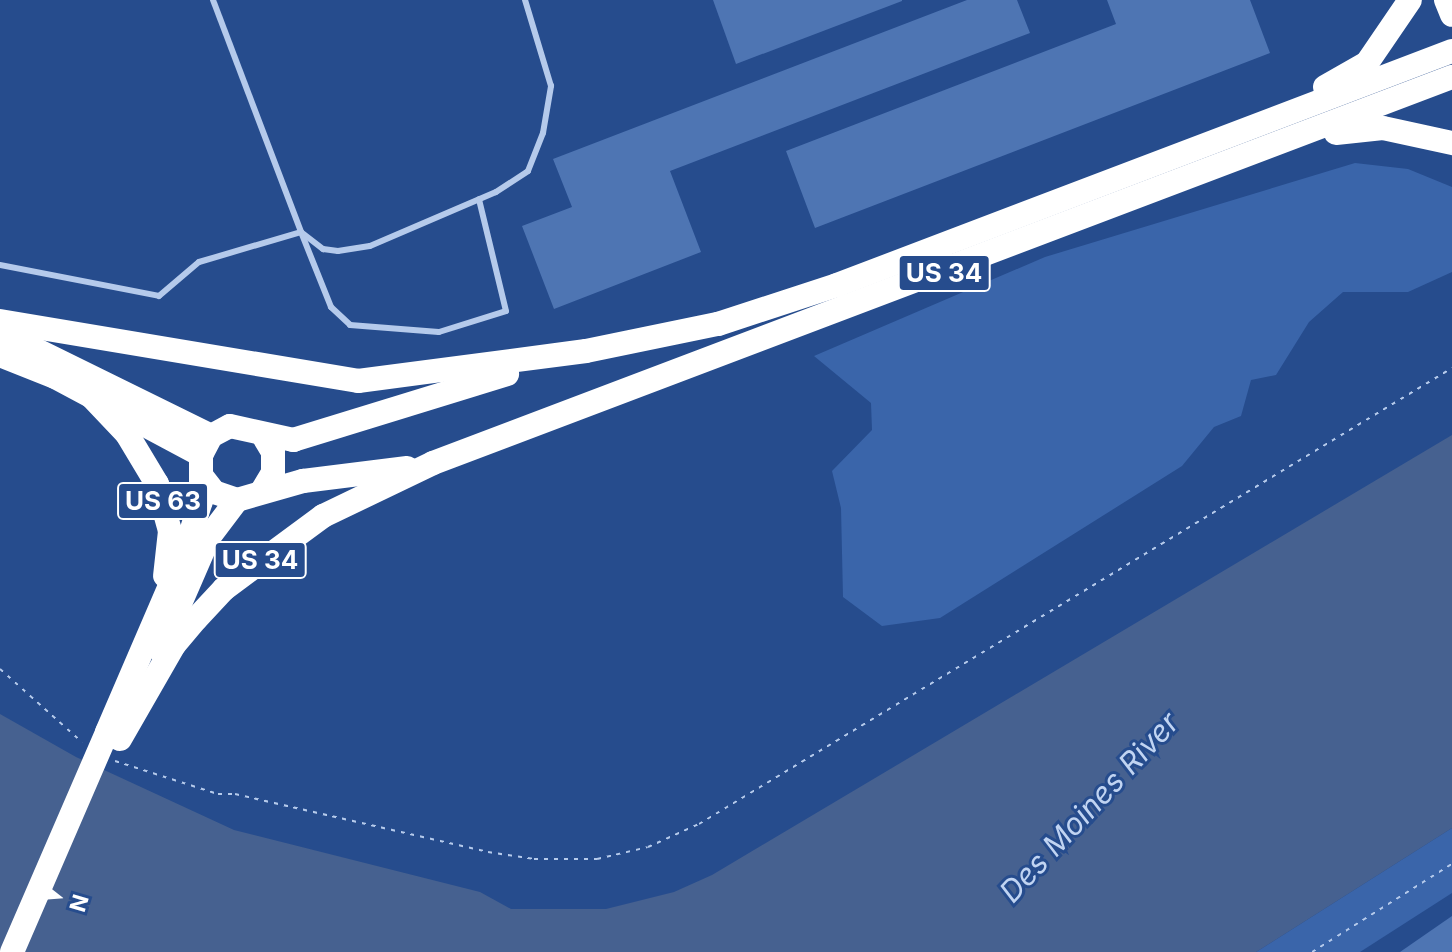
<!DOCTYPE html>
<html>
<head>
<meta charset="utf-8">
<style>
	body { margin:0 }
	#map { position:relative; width:1452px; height:952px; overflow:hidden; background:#264c8d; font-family:Inter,sans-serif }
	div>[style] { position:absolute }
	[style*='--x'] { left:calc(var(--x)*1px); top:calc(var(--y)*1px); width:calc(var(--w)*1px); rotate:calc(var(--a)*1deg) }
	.green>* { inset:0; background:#3a65aa }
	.water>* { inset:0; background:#466190 }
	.building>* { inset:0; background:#4e75b3 }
	.path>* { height:2px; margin-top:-1px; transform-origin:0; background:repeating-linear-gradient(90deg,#b5caeb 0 4px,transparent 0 10px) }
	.lane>* { height:6px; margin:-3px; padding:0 3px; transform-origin:3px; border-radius:3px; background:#b5caeb }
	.highway>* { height:24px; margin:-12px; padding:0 12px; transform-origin:12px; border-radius:12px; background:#fff }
	.highway-bridge>* { height:24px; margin:-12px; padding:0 12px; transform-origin:12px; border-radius:12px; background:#fff }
	span { translate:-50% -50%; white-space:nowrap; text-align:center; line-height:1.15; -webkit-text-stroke:6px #264c8d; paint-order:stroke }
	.shield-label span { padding:2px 6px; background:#264c8d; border:2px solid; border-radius:6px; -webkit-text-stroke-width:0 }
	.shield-label { font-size:26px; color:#fff; font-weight:700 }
	.water-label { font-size:30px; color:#c1d4f2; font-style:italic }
	.north { position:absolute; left:16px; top:856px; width:80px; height:80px; -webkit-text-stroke:6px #264c8d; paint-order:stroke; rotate:107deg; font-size:22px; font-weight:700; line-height:32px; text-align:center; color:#fff }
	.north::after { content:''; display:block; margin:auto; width:28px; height:36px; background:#fff; clip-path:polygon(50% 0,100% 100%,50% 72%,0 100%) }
</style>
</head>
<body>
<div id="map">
	<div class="green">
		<i style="clip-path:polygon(1355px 163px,1408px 169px,1452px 187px,1452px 272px,1408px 292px,1343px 292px,1309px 322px,1276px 375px,1251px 380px,1241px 416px,1214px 427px,1182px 466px,940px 618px,882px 626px,843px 597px,841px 508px,832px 471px,872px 430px,871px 403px,814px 356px,1045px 257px)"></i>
		<i style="clip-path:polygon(1452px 828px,1452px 893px,1360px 952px,1256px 952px)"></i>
	</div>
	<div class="water">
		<i style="clip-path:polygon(1452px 435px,1452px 828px,1256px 952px,0 952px,0 714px,76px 757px,234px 830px,480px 892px,511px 909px,606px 909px,674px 892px,712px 875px)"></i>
	</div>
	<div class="building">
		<i style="clip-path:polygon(713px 0,902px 0,902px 1px,736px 64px)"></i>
		<i style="clip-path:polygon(967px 0,1017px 0,1030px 33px,670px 171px,701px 252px,554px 309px,522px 226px,572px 207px,553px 159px)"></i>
		<i style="clip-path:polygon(1107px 0,1250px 0,1270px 53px,815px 228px,786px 151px,1116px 24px)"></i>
		<i style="clip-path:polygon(1452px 916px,1452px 952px,1400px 952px)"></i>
	</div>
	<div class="path">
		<i style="--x:0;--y:669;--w:110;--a:41.7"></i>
		<i style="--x:115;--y:761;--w:108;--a:17.8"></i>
		<i style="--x:218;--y:794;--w:17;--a:0"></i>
		<i style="--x:235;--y:794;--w:260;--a:12.9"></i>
		<i style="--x:488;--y:852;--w:47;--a:8.7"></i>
		<i style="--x:534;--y:859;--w:63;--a:0"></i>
		<i style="--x:597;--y:859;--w:52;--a:-13.2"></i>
		<i style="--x:648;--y:847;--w:56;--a:-24.3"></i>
		<i style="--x:699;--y:824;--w:880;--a:-31.2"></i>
		<i style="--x:1312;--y:952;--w:165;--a:-32.2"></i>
	</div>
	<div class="lane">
		<i style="--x:213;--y:0;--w:248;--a:69.2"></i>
		<i style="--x:301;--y:232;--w:28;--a:38"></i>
		<i style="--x:323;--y:249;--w:15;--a:8"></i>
		<i style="--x:338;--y:251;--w:32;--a:-9"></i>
		<i style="--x:370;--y:246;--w:137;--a:-23.2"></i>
		<i style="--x:496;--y:192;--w:38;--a:-33"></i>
		<i style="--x:528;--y:171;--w:41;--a:-68.5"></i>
		<i style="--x:543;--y:133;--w:48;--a:-80.3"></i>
		<i style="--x:551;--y:86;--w:90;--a:-106.8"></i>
		<i style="--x:0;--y:265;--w:162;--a:11"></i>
		<i style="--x:159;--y:296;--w:52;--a:-40.4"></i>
		<i style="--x:199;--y:262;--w:106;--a:-16.4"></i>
		<i style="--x:301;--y:232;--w:81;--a:68.2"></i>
		<i style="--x:331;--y:307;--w:26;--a:43"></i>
		<i style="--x:350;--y:325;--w:89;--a:4.5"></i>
		<i style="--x:439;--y:332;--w:70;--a:-17.4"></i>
		<i style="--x:506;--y:311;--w:115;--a:-103.6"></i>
	</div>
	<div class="highway">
		<i style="--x:1446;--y:0;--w:16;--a:68"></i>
		<i style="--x:1325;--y:87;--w:48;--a:-29.7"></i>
		<i style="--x:1367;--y:63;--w:76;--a:-55.7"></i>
		<i style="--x:1336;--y:133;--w:47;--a:-6.1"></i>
		<i style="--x:1383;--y:128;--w:71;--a:12.3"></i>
		<i style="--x:0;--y:321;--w:363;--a:9.5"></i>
		<i style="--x:358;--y:381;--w:230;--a:-7.5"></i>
		<i style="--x:586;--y:351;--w:135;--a:-11.6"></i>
		<i style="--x:718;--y:324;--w:125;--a:-18.1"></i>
		<i style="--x:837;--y:285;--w:658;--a:-20.83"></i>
		<i style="--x:0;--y:332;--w:235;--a:26.2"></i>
		<i style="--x:0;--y:355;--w:59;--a:21.8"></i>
		<i style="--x:55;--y:377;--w:166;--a:28.1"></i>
		<i style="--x:91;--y:396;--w:52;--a:46.5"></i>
		<i style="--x:127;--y:434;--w:58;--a:59"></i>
		<i style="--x:157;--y:484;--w:49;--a:74.5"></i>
		<i style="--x:170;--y:531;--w:45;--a:96.3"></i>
		<i style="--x:203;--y:478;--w:18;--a:52"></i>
		<i style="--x:214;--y:492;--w:24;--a:19"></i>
		<i style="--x:237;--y:500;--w:69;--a:-16.1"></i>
		<i style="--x:303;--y:481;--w:105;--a:-7.1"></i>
		<i style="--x:262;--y:491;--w:21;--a:-59"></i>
		<i style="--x:273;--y:473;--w:21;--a:-90"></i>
		<i style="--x:273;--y:452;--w:17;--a:-121"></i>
		<i style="--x:160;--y:650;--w:123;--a:-66.6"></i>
		<i style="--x:209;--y:537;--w:46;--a:-52.9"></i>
		<i style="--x:107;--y:732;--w:197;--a:-66.7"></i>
		<i style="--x:185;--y:551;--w:52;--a:-72.3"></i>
		<i style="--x:201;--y:501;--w:46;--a:-90"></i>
		<i style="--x:201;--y:455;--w:21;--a:-62"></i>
		<i style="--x:211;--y:436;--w:21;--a:-28"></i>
		<i style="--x:230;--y:426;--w:65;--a:12.5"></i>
		<i style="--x:293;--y:440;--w:224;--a:-17.1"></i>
		<i style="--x:120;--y:739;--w:108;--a:-60.1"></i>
		<i style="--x:174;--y:645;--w:34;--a:-50"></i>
		<i style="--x:196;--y:619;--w:41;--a:-47"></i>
		<i style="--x:224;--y:589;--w:123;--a:-36.4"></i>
		<i style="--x:323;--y:516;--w:122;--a:-25.7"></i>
		<i style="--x:433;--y:463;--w:1090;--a:-20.75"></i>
	</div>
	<div class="highway-bridge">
		<i style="--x:12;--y:952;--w:240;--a:-66.6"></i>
	</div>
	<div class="shield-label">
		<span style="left:944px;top:273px">US 34</span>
		<span style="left:163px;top:501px">US 63</span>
		<span style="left:260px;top:560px">US 34</span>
	</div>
	<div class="water-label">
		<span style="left:1089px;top:807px;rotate:-47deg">Des Moines River</span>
	</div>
	<div class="north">N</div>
</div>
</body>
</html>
